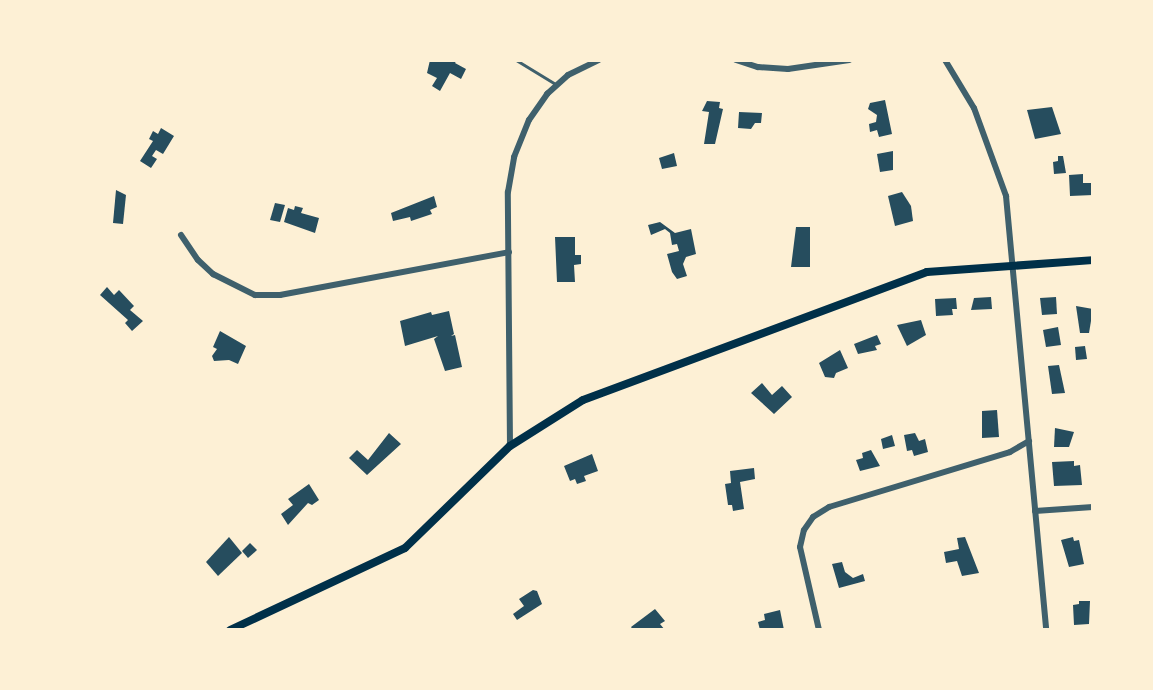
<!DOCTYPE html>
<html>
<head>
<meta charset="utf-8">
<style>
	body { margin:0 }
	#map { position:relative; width:1153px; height:690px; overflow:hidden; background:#fdf0d5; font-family:"Exo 2",sans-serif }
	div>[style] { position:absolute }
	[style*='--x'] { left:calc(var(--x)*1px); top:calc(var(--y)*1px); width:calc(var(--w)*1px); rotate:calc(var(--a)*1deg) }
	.building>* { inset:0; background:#264d5e }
	.service>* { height:3px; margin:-1.5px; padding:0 1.5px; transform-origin:1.5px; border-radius:1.5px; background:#3f606c }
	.minor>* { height:6px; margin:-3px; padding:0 3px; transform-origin:3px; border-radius:3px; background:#3f606c }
	.secondary>* { height:8px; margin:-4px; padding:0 4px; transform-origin:4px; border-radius:4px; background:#003049 }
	span { translate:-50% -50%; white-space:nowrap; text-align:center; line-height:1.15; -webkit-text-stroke:8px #fdf0d5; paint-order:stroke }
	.frame { position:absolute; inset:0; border:62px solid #fdf0d5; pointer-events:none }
</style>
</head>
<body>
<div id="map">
	<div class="building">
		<i style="clip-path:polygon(430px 60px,457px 60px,455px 63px,466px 69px,461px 79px,450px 73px,440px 91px,432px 86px,437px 78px,427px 73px)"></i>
		<i style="clip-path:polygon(885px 100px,892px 134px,879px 137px,877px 130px,870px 132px,869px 124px,876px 122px,877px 115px,868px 109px,870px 103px)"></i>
		<i style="clip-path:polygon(707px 101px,720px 102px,719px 108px,723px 109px,715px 144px,704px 144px,709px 112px,702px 111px)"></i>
		<i style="clip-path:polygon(1052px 107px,1061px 134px,1035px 139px,1027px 110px)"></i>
		<i style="clip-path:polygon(739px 112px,762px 113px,761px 123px,755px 123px,751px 129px,738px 128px)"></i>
		<i style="clip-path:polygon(161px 128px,174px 136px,163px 154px,156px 150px,152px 156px,157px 159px,151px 168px,140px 161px,153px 141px,149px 139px,153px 131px,158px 134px)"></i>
		<i style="clip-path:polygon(893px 151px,893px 170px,880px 172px,877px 154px)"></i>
		<i style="clip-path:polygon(674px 153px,677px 166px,662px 169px,659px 158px)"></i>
		<i style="clip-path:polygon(1058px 156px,1063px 156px,1066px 173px,1054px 174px,1053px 162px,1058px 161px)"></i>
		<i style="clip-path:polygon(1083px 174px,1083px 183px,1093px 183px,1093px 195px,1070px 196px,1069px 175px)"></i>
		<i style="clip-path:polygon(116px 190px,126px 195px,123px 224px,113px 223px)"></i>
		<i style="clip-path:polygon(902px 192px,911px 206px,913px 221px,895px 226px,888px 196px)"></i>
		<i style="clip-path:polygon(434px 196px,437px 207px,430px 210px,432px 214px,411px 221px,410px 217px,393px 221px,391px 213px)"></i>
		<i style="clip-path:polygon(275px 203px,285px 205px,280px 222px,270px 220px)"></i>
		<i style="clip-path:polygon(295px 206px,303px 208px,301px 213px,319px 218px,315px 233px,284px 222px,288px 208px,294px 210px)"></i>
		<i style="clip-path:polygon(660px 222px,675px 233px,691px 229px,696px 254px,686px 257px,683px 264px,687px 276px,677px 279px,672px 272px,667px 254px,679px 251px,677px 244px,672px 245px,670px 233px,665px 229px,651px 235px,648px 225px)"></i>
		<i style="clip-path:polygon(796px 227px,810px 227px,810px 267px,791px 267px)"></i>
		<i style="clip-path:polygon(555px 237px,575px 237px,575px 255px,581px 255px,581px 264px,574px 265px,575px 282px,557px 282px)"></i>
		<i style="clip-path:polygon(107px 287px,114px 295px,119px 290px,134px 306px,130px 310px,143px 321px,132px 331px,125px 323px,128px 320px,100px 295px)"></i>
		<i style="clip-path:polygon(991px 297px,992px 309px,971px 310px,974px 298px)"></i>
		<i style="clip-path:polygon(1056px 297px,1057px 314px,1042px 315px,1040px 298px)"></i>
		<i style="clip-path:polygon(956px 298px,957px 309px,952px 309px,953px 315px,936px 316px,935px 299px)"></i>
		<i style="clip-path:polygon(1076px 306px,1093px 309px,1089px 333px,1080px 333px)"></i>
		<i style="clip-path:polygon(449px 311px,454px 334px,451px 336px,455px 335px,462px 367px,445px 371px,434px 339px,438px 336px,405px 346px,400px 321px,431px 312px,432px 315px)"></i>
		<i style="clip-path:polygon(921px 320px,926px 335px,907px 346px,897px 325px)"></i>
		<i style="clip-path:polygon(1058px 327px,1061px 345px,1046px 347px,1043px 330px)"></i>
		<i style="clip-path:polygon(220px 331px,246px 346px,238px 364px,229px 360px,214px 361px,212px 356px,217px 349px,213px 347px)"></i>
		<i style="clip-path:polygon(877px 335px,881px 344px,875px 346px,877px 350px,858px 354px,854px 344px)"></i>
		<i style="clip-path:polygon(1085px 346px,1087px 359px,1076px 360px,1075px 347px)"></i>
		<i style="clip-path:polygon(840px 350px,848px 368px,836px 373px,834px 378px,825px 377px,819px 363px)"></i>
		<i style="clip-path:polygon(1059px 365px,1065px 393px,1052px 394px,1048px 366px)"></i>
		<i style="clip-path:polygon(762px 383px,772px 395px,782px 386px,792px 397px,774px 414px,751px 393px)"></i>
		<i style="clip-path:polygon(997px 410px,999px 437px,982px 438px,982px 411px)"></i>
		<i style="clip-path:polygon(1055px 428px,1074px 432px,1069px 447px,1054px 447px)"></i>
		<i style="clip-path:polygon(389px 433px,401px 444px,367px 475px,349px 458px,357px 450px,368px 460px)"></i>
		<i style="clip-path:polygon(915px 433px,919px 441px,925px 439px,928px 452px,914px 456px,912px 450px,907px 451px,904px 435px)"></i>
		<i style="clip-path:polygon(892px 435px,895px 446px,883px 449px,881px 439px)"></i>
		<i style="clip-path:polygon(871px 450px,880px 466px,860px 471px,856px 460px,863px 458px,862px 453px)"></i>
		<i style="clip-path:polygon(592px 454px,598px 471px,584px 476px,586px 481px,577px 484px,575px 479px,570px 481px,564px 466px)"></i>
		<i style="clip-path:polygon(1074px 461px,1074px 466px,1080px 465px,1082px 485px,1054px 486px,1052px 462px)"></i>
		<i style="clip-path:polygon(754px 468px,755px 479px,740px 482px,744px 509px,733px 511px,732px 505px,728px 505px,725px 484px,731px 483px,730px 471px)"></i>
		<i style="clip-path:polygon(309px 484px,319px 500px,312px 505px,308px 503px,288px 525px,281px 514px,293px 505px,288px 499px)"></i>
		<i style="clip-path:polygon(229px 537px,242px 553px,218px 576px,206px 562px)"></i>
		<i style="clip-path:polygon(965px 537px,979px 573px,962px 576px,957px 561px,946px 563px,944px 552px,959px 549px,957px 538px)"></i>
		<i style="clip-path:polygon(1073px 537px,1074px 541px,1079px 540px,1084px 564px,1069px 567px,1061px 540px)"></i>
		<i style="clip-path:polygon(250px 543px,257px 550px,248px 558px,242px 551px)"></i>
		<i style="clip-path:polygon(842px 562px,845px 572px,853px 578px,863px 574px,865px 581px,839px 588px,832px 564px)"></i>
		<i style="clip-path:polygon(533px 590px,537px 591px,542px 604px,517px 620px,513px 614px,524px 606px,519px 599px)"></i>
		<i style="clip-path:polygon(1079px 601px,1090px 601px,1089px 624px,1074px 625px,1073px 605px,1079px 604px)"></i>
		<i style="clip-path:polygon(655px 609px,665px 621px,660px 624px,665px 630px,633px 630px,631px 627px)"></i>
		<i style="clip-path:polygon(780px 610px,784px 630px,760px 630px,758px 622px,765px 620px,764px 614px)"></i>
	</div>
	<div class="service">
		<i style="--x:516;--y:60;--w:48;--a:31.4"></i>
	</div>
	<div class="minor">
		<i style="--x:736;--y:60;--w:23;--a:18"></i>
		<i style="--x:758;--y:67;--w:30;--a:4"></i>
		<i style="--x:788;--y:69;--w:62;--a:-8.4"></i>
		<i style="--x:945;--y:60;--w:56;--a:58.9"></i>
		<i style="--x:974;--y:108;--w:94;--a:70"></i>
		<i style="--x:1006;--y:196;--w:436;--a:84.7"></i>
		<i style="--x:181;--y:235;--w:30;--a:56"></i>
		<i style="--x:198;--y:260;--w:21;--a:43"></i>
		<i style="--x:213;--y:274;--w:47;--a:26.6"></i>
		<i style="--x:255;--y:295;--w:25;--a:0"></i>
		<i style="--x:280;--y:295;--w:233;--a:-10.6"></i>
		<i style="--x:510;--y:446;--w:254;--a:-90.5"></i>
		<i style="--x:508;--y:192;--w:36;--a:-80"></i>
		<i style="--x:514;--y:157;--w:40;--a:-68"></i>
		<i style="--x:529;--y:120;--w:32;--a:-55"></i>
		<i style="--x:547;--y:94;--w:28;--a:-42"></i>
		<i style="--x:568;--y:75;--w:34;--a:-26"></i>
		<i style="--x:1035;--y:511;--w:58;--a:-3.9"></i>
		<i style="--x:819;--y:630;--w:85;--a:-102.9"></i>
		<i style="--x:800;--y:547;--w:17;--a:-77"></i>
		<i style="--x:804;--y:530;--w:16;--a:-55"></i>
		<i style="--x:813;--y:517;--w:19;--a:-32"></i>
		<i style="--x:829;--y:507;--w:189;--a:-16.9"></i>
		<i style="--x:1010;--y:452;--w:22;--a:-30"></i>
	</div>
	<div class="secondary">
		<i style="--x:230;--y:630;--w:193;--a:-25.1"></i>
		<i style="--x:405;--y:548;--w:146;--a:-44.2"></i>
		<i style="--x:510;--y:446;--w:86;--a:-32.2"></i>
		<i style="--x:583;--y:400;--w:367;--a:-20.4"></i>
		<i style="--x:927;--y:272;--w:166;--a:-4.1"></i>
	</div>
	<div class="frame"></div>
</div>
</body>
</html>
